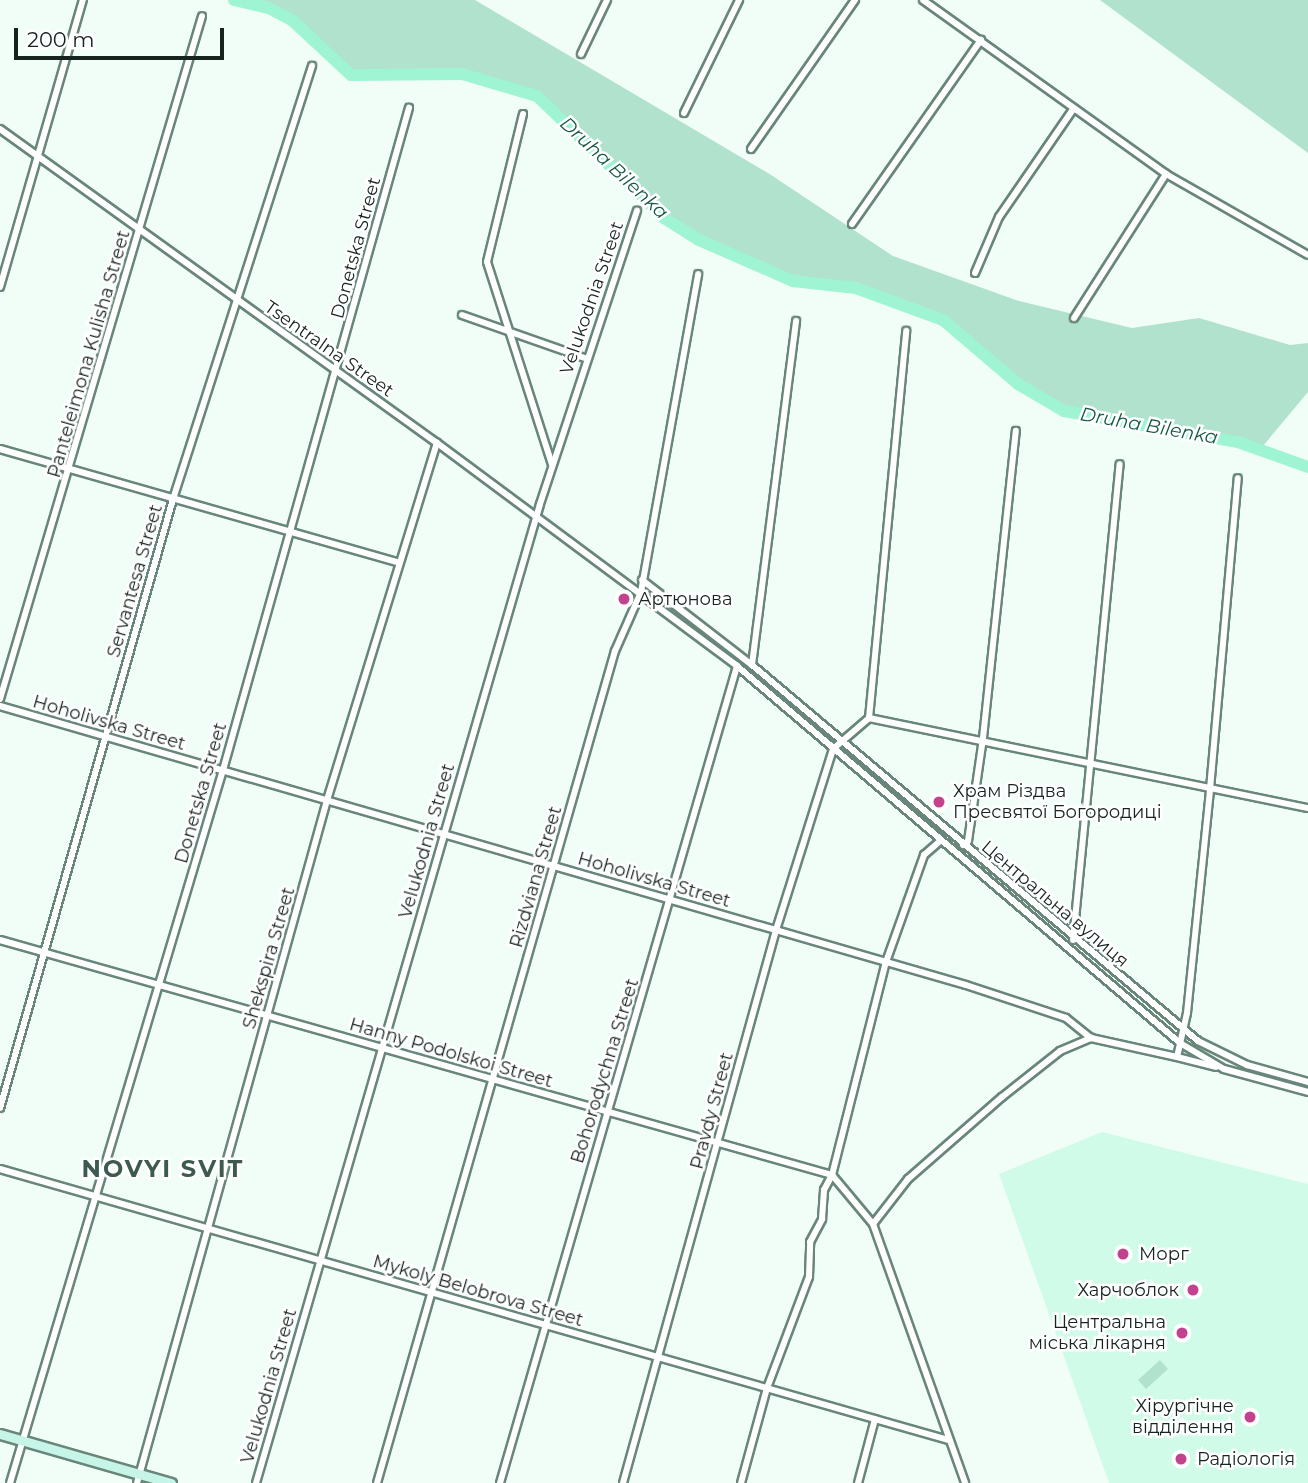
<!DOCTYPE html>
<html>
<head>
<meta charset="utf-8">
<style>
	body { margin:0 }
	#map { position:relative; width:1308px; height:1483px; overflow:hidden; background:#f1fef8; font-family:Montserrat,sans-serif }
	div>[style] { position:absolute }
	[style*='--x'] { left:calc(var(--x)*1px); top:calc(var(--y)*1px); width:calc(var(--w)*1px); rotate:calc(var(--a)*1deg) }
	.built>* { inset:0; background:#d0fbe9 }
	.green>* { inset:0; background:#b1e2ce }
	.river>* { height:12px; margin:-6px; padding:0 6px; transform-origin:6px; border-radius:6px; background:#9ef4d3 }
	.roads { filter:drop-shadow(2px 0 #68867a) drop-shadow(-2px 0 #68867a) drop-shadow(0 2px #68867a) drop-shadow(0 -2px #68867a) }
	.street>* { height:6px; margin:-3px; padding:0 3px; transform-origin:3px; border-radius:3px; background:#fff }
	.secondary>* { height:9px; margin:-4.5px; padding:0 4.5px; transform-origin:4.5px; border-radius:4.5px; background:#c6f4e7 }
	.dots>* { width:19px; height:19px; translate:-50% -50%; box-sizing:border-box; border:4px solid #fff; border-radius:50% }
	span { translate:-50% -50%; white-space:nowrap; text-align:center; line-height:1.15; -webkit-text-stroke:5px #fff; paint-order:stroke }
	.street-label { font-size:18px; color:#16231e }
	.poi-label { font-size:18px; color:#16231e }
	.left { translate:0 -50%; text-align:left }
	.right { translate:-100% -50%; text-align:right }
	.water-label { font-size:19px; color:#155944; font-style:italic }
	.district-label { font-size:24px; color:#3d5a4f; font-weight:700; letter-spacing:2px }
	.scale { position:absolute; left:14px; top:28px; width:210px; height:32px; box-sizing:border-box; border:4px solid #16231e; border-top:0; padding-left:9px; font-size:21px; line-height:24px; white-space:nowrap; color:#16231e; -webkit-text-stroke:5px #fff; paint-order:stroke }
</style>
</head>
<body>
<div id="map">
	<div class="built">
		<i style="clip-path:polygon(1102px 1132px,1308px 1184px,1308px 1483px,1109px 1483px,999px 1174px)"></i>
	</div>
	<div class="green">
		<i style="clip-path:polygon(234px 0,475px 0,768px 173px,893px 256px,1019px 301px,1132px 328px,1199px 318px,1290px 345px,1308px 343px,1308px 392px,1258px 452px,1238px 442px,1064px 411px,1018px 384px,943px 320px,856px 288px,793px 281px,699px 240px,664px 218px,537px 96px,462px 74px,351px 75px,293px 21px,269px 8px)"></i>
		<i style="clip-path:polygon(1100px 0,1308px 0,1308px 153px)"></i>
		<i style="clip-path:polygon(1160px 1360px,1168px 1369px,1146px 1389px,1138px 1380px)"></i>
	</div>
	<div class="river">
		<i style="--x:234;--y:0;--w:36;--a:13"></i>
		<i style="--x:269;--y:8;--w:27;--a:28"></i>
		<i style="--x:293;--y:21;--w:79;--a:43"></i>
		<i style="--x:351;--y:75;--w:111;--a:-0.5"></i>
		<i style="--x:462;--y:74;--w:78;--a:16.3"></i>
		<i style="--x:537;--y:96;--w:176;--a:43.8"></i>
		<i style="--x:664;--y:218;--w:41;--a:32.2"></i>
		<i style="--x:699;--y:240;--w:103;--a:23.6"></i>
		<i style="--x:793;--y:281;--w:63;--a:6.3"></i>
		<i style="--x:856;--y:288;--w:93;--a:20.2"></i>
		<i style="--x:943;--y:320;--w:99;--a:40.5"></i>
		<i style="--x:1018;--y:384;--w:53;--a:30.4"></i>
		<i style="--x:1064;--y:411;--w:177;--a:10.1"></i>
		<i style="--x:1238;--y:442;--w:74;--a:19.7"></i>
	</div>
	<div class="roads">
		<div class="street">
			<i style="--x:923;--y:0;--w:299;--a:35.6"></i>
			<i style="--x:1166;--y:174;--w:163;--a:29.7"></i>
			<i style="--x:581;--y:54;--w:60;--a:-64.3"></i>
			<i style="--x:684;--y:113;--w:126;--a:-64"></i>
			<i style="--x:523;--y:114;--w:152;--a:103.7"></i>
			<i style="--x:487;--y:262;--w:213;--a:72.2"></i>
			<i style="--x:0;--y:129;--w:538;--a:35.7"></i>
			<i style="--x:437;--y:443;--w:374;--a:36.6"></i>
			<i style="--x:737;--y:666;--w:582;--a:40.4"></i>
			<i style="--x:1180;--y:1043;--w:51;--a:30.6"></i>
			<i style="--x:1224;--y:1069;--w:87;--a:15.3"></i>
			<i style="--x:751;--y:149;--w:182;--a:-55.1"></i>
			<i style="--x:852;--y:224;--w:225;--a:-55"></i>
			<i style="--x:975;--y:273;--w:61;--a:-66.8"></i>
			<i style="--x:999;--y:217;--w:132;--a:-55.5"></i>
			<i style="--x:0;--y:287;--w:299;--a:-73.9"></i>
			<i style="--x:462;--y:315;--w:130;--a:19.3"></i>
			<i style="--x:1074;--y:318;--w:171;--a:-57.4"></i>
			<i style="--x:0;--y:449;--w:413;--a:15.9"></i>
			<i style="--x:642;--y:580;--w:139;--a:37.7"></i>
			<i style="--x:752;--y:665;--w:583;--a:40.13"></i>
			<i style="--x:1198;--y:1041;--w:55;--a:26.1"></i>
			<i style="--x:1247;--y:1065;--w:63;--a:15.6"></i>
			<i style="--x:752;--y:665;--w:347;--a:-82.7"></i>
			<i style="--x:0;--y:699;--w:712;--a:-73.52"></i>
			<i style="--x:0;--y:706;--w:1005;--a:16.11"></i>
			<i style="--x:966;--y:985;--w:105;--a:18.3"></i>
			<i style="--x:1066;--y:1018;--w:32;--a:39"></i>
			<i style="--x:1091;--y:1038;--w:88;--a:12.5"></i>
			<i style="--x:1177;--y:1057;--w:45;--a:-77.2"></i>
			<i style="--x:1187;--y:1013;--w:225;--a:-84.1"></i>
			<i style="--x:1210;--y:789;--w:312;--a:-84.9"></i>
			<i style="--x:869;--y:718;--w:448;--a:11.6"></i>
			<i style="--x:833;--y:749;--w:48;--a:-40.7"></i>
			<i style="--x:869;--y:718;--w:389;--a:-84.5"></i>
			<i style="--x:963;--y:845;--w:6;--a:-39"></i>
			<i style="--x:968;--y:841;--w:104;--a:-81.7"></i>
			<i style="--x:983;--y:738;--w:309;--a:-83.9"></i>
			<i style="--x:0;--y:940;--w:865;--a:15.77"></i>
			<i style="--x:832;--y:1175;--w:64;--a:50.1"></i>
			<i style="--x:873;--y:1224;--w:275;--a:70.4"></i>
			<i style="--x:1073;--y:940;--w:478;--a:-84.4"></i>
			<i style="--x:1177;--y:1057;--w:40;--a:14.4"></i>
			<i style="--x:0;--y:1108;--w:633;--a:-74.14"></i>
			<i style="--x:173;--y:499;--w:455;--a:-72.2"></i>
			<i style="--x:0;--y:1169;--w:986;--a:15.95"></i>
			<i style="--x:873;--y:1224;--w:57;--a:-52.1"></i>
			<i style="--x:908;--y:1179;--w:125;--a:-41.1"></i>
			<i style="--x:1002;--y:1097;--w:74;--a:-38.4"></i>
			<i style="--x:1060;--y:1051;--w:34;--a:-23"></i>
			<i style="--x:10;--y:1483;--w:744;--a:-73.37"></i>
			<i style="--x:223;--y:770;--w:688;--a:-74.31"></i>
			<i style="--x:137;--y:1483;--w:709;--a:-74.45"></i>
			<i style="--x:327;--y:800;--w:374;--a:-72.9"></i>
			<i style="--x:256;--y:1483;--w:1019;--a:-73.82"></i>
			<i style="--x:540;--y:504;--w:309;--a:-71.7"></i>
			<i style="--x:377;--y:1483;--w:865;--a:-74.04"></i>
			<i style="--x:615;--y:651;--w:64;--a:-66.2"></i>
			<i style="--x:641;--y:592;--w:323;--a:-79.8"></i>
			<i style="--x:500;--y:1483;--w:851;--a:-73.82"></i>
			<i style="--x:623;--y:1483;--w:574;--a:-74.53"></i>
			<i style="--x:776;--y:930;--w:190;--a:-72.5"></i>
			<i style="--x:741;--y:1483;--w:98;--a:-74.7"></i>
			<i style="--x:767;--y:1388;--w:119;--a:-69.3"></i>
			<i style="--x:809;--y:1277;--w:35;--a:-88"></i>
			<i style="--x:810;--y:1242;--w:26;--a:-62"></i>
			<i style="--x:822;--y:1219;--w:29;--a:-86"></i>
			<i style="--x:824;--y:1190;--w:17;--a:-62"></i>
			<i style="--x:832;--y:1175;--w:220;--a:-75.8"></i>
			<i style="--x:886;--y:962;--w:114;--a:-70.4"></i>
			<i style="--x:924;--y:855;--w:21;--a:-41"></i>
			<i style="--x:858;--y:1483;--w:66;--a:-75.1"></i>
		</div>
		<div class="secondary">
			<i style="--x:0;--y:1434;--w:178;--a:16"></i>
		</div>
	</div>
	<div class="dots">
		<i style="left:624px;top:599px;background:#c3428d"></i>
		<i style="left:939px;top:802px;background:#c3428d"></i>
		<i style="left:1123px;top:1254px;background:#c3428d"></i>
		<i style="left:1193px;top:1290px;background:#c3428d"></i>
		<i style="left:1182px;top:1333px;background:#c3428d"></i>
		<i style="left:1250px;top:1417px;background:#c3428d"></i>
		<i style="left:1181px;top:1459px;background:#c3428d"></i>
	</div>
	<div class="street-label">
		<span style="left:356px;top:248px;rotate:-75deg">Donetska Street</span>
		<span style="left:592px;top:298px;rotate:-71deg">Velukodnia Street</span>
		<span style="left:329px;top:349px;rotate:35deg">Tsentralna Street</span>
		<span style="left:89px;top:354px;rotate:-74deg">Panteleimona Kulisha Street</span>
		<span style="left:135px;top:581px;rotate:-74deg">Servantesa Street</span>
		<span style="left:109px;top:723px;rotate:16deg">Hoholivska Street</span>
		<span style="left:201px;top:793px;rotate:-74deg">Donetska Street</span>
		<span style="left:427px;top:841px;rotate:-74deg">Velukodnia Street</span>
		<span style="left:536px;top:877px;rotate:-74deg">Rizdviana Street</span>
		<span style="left:654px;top:880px;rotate:16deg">Hoholivska Street</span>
		<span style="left:1055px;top:904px;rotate:40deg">Центральна вулиця</span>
		<span style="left:269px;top:958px;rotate:-74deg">Shekspira Street</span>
		<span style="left:451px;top:1053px;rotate:16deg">Hanny Podolskoi Street</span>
		<span style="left:605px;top:1071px;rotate:-73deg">Bohorodychna Street</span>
		<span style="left:712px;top:1111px;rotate:-75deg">Pravdy Street</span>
		<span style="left:478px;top:1291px;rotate:16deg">Mykoly Belobrova Street</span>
		<span style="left:269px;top:1386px;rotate:-74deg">Velukodnia Street</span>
	</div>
	<div class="poi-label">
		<span class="left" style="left:638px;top:599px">Артюнова</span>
		<span class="left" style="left:953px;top:802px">Храм Різдва<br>Пресвятої Богородиці</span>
		<span class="left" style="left:1139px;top:1254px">Морг</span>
		<span class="right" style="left:1179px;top:1290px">Харчоблок</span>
		<span class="right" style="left:1166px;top:1333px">Центральна<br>міська лікарня</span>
		<span class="right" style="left:1234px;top:1417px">Хірургічне<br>відділення</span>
		<span class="left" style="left:1197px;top:1459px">Радіологія</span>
	</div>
	<div class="water-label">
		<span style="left:614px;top:168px;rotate:43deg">Druha Bilenka</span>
		<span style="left:1149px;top:426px;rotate:10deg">Druha Bilenka</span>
	</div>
	<div class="district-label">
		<span style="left:163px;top:1169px">NOVYI SVIT</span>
	</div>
	<div class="scale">200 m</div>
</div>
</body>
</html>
